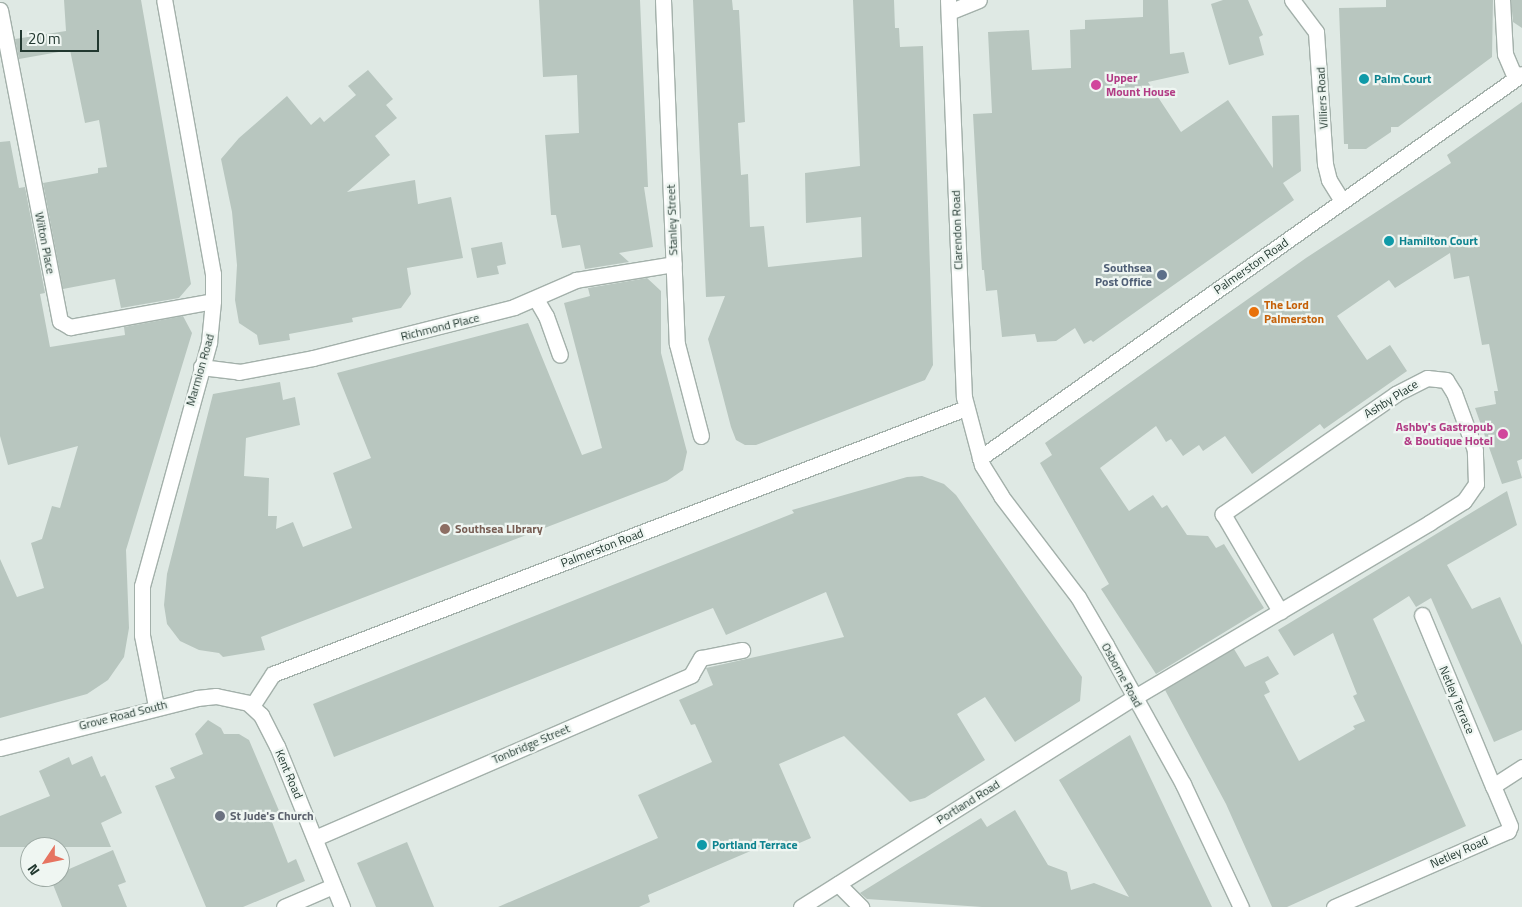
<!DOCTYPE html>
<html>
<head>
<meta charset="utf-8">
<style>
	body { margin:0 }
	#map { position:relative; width:1522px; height:907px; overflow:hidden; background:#dfe9e4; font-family:"Titillium Web",sans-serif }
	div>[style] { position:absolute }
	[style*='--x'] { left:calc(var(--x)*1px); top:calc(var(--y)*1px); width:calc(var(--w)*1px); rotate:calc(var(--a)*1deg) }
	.building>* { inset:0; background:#b8c6bf }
	.roads { filter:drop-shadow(1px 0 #a3b0aa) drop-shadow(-1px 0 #a3b0aa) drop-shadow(0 1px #a3b0aa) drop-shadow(0 -1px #a3b0aa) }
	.street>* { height:15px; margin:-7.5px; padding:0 7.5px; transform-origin:7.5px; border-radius:7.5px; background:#fff }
	.dots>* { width:14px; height:14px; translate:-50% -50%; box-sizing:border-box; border:2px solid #eff6f2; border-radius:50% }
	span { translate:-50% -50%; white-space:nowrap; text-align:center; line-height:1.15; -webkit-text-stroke:4.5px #eff6f2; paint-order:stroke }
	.hotel-label { font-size:12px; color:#b23c85; font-weight:700 }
	.left { translate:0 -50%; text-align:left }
	.right { translate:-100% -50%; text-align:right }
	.culture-label { font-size:12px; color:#0d838f; font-weight:700 }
	.street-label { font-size:12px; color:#223830 }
	.service-label { font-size:12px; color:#4e5e75; font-weight:700 }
	.food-label { font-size:12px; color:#c56008; font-weight:700 }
	.education-label { font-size:12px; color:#785e54; font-weight:700 }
	.worship-label { font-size:12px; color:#5b616d; font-weight:700 }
	.north { position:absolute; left:20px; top:837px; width:50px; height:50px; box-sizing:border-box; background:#eff6f2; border:1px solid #9daaa4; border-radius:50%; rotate:236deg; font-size:14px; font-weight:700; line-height:20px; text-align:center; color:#223830 }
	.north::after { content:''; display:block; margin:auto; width:18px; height:22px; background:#e67461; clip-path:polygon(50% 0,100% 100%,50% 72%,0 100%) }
	.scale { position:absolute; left:20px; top:30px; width:79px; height:22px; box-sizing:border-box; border:2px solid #223830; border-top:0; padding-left:6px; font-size:15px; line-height:18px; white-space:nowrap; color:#223830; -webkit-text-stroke:4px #eff6f2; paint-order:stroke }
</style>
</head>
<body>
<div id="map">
	<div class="building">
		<i style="clip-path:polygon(64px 0,141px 0,191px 284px,179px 298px,121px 308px,115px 279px,63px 289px,43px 183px,98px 173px,98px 168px,107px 167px,99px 120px,85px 123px,70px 50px,19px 59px,15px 39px,66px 31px)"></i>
		<i style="clip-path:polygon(539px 0,640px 0,648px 187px,644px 187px,653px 247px,619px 253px,629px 262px,585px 269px,580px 245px,562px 248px,556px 215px,551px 215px,545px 135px,579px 133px,577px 75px,543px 77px)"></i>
		<i style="clip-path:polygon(693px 0,732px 0,733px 10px,739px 10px,745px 122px,738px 123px,741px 175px,748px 174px,750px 227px,764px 226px,768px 267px,862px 257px,861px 217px,806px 223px,805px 173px,860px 166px,853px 0,894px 0,895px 28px,899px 28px,900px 47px,923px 46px,933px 365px,925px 380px,756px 445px,745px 445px,736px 440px,731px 427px,708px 339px,725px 296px,706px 297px)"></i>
		<i style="clip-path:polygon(1143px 0,1168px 0,1170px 54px,1184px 52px,1189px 73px,1148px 82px,1181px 132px,1228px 100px,1273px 168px,1272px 116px,1299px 115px,1301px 171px,1283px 183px,1294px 200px,1093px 342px,1091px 340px,1084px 344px,1075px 328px,1056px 341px,1037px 342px,1035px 334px,1002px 337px,997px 290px,986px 291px,984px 270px,982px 270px,976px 169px,973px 114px,992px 113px,988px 32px,1029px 30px,1032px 70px,1071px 68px,1070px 30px,1085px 29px,1085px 20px,1143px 17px)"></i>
		<i style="clip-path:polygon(1223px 0,1248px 0,1263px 35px,1259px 37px,1264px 55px,1229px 65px,1211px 4px)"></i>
		<i style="clip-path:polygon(1386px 0,1493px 0,1492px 57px,1398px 127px,1391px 127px,1391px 132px,1366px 149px,1348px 149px,1348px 144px,1344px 144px,1339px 8px,1386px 7px)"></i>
		<i style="clip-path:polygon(1511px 0,1522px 0,1522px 28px,1513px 22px)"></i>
		<i style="clip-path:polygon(368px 70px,393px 99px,386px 105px,397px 118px,375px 136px,390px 155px,347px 192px,415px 180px,418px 204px,451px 197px,463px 258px,407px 268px,411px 294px,401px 308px,352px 318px,353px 322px,289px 334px,290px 340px,259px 345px,257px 335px,239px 323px,235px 300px,237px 265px,232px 212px,221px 159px,239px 138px,287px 96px,311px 125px,320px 117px,324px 122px,356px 95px,348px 86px)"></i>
		<i style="clip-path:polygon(1522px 102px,1522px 459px,1517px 461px,1522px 478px,1502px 484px,1475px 408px,1496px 404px,1494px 391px,1498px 391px,1489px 344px,1482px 345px,1469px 276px,1454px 279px,1450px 253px,1395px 288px,1389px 280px,1337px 316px,1367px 360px,1390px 345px,1407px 371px,1324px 429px,1320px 424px,1252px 474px,1225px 436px,1203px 451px,1199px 445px,1183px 456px,1171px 439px,1166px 442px,1156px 426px,1100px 468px,1129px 511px,1153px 495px,1162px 508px,1167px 505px,1187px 535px,1208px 536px,1216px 548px,1224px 544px,1264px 608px,1156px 674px,1101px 589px,1109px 584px,1040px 463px,1052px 455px,1045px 443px,1306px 258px,1451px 163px,1447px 155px)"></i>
		<i style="clip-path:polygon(10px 141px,19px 188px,25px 187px,45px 293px,40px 294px,50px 347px,125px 335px,124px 327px,183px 316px,192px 333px,126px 550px,129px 628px,124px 657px,108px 680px,87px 694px,0 718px,0 559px,17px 597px,44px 588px,31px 543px,42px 539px,52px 506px,60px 508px,78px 446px,8px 465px,0 436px,0 142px)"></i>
		<i style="clip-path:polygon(502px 242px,506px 264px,497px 266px,499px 274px,477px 278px,471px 248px)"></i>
		<i style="clip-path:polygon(647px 278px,661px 291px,661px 353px,687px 452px,683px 470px,667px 481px,261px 637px,265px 650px,223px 657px,219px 653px,199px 650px,180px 641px,167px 624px,164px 605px,167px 574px,213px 394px,280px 382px,283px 400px,295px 397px,300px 425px,246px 438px,244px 476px,269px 478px,268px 516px,277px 516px,276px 529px,293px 522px,303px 547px,352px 528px,333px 473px,371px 458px,337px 373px,528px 323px,582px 455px,602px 448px,564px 303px,590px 296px,588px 288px)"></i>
		<i style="clip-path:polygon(922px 476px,944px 484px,956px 495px,1082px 677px,1080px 701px,1015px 742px,985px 697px,957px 714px,985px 760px,925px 798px,910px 802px,844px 736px,779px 764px,811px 838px,781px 851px,776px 840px,648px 895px,650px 902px,639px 907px,498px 907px,658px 838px,638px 795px,712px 762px,695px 724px,691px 725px,679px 700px,713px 685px,706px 668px,844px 637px,826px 592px,726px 635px,713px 608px,334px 757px,313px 704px,794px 513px,792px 510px,907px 477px)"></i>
		<i style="clip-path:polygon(1507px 491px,1517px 525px,1447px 565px,1472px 609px,1500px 597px,1522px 645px,1522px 730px,1494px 742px,1431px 598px,1416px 607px,1409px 596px,1373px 619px,1466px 826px,1287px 907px,1272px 907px,1226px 804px,1165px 690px,1234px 649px,1245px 667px,1268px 656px,1279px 674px,1265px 682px,1270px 692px,1264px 695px,1299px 761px,1355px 729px,1353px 726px,1365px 721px,1353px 696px,1357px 694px,1333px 633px,1294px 656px,1278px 630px)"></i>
		<i style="clip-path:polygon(208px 720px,221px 728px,224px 734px,239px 734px,249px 740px,280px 813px,270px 817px,288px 863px,296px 859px,305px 881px,243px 907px,206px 907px,155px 786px,175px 778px,170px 768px,203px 754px,195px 734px)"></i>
		<i style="clip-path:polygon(1130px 735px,1212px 907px,982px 907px,867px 899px,860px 893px,981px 818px,987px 827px,1015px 810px,1048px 865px,1067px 872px,1071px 890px,1094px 883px,1129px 897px,1059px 780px)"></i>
		<i style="clip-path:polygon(92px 756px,101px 777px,105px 775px,122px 813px,101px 823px,111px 847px,0 847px,0 816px,50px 796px,39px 771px,69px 757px,72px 765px)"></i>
		<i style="clip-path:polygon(407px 842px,434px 907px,376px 907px,357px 863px)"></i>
		<i style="clip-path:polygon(113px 850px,126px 882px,118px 885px,127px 907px,62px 907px,50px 877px,60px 877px,60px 873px)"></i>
	</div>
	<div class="roads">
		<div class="street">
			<i style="--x:663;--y:0;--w:344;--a:87.7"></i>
			<i style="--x:677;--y:344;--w:95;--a:75.4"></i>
			<i style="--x:948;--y:0;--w:397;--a:87.7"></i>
			<i style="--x:964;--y:397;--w:70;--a:75.2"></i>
			<i style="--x:982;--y:465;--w:36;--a:58"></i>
			<i style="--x:1001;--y:496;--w:127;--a:52.7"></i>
			<i style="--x:1078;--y:597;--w:56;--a:59.7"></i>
			<i style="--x:1106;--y:645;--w:159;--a:61"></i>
			<i style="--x:1183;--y:784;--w:136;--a:64.8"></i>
			<i style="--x:1292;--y:0;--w:40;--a:53"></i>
			<i style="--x:1316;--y:32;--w:132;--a:86.1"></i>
			<i style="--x:1325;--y:164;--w:16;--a:76"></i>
			<i style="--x:1329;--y:180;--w:25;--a:58"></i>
			<i style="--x:1502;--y:0;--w:54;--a:86.8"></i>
			<i style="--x:1505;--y:54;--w:26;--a:67"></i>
			<i style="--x:0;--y:10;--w:317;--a:79.1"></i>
			<i style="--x:60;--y:321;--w:12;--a:31"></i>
			<i style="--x:70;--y:327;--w:145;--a:-10.3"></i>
			<i style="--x:949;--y:12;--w:32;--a:-22"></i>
			<i style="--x:536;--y:299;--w:20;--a:60"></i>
			<i style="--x:546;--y:316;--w:41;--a:70.3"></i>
			<i style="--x:201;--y:367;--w:38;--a:7"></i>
			<i style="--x:239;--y:372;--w:75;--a:-10.7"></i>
			<i style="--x:313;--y:358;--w:207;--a:-14.2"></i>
			<i style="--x:514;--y:307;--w:68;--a:-23.5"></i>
			<i style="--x:576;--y:280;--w:99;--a:-9.3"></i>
			<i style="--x:980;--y:458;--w:664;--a:-35.32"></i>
			<i style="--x:1422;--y:615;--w:185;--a:67.5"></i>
			<i style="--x:156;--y:706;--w:72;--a:-101.2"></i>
			<i style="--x:142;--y:635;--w:49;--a:-90"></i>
			<i style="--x:142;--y:586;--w:253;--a:-74.6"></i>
			<i style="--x:209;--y:342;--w:41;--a:-84.4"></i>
			<i style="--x:213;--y:301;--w:27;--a:-90"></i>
			<i style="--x:213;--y:274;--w:278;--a:-100.1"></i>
			<i style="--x:252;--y:706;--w:38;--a:-57"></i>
			<i style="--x:273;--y:674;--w:742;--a:-21"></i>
			<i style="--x:0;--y:748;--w:203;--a:-14.2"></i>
			<i style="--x:197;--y:698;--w:19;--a:-6"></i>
			<i style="--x:216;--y:696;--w:33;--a:12"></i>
			<i style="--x:248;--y:703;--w:18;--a:43"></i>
			<i style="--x:261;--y:715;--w:35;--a:63"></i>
			<i style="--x:277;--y:746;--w:174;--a:68"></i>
			<i style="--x:315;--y:838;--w:410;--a:-23.4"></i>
			<i style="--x:691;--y:675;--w:20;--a:-60"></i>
			<i style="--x:701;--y:658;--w:42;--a:-11"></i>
			<i style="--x:838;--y:884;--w:33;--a:45"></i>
			<i style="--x:284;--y:907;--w:53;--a:-23.2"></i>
			<i style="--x:801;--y:907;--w:395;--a:-32.2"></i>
			<i style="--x:1135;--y:697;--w:342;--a:-30.6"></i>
			<i style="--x:1429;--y:523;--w:41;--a:-32.2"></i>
			<i style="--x:1464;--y:501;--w:21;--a:-55"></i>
			<i style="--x:1476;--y:484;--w:34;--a:-92"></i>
			<i style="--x:1475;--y:450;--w:61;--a:-110.2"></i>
			<i style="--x:1454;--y:393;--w:15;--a:-122"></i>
			<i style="--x:1446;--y:380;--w:19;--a:-174"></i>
			<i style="--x:1427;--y:378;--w:35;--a:153"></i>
			<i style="--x:1396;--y:394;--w:211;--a:145.3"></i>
			<i style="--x:1223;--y:514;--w:113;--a:59.6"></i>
			<i style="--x:1334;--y:907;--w:190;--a:-23.6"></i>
			<i style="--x:1508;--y:831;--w:5;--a:-68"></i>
			<i style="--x:1510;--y:826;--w:43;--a:-113"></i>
			<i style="--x:1493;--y:786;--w:35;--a:-33"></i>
		</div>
	</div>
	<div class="dots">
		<i style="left:1364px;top:79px;background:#0f9aa8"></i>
		<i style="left:1096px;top:85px;background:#d1479c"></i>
		<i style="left:1389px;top:241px;background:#0f9aa8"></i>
		<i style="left:1162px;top:275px;background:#5c6f8a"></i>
		<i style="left:1254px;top:312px;background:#e8710a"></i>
		<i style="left:1503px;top:434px;background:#d1479c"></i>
		<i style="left:445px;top:529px;background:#8d6e63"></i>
		<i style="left:220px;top:816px;background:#6b7280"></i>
		<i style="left:702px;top:845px;background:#0f9aa8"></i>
	</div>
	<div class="hotel-label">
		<span class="left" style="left:1106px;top:85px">Upper<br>Mount House</span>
		<span class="right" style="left:1493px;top:434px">Ashby's Gastropub<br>&amp; Boutique Hotel</span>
	</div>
	<div class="culture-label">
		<span class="left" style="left:1374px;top:79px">Palm Court</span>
		<span class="left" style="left:1399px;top:241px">Hamilton Court</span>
		<span class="left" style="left:712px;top:845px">Portland Terrace</span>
	</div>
	<div class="street-label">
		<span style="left:1322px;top:98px;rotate:-93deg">Villiers Road</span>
		<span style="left:672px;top:220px;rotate:-92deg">Stanley Street</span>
		<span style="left:957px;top:230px;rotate:-92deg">Clarendon Road</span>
		<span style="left:45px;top:243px;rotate:79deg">Wilton Place</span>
		<span style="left:1251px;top:266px;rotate:-35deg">Palmerston Road</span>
		<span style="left:440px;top:327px;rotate:-14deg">Richmond Place</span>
		<span style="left:200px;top:370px;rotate:-74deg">Marmion Road</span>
		<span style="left:1391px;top:399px;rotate:-32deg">Ashby Place</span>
		<span style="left:602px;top:548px;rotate:-21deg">Palmerston Road</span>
		<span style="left:1122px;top:675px;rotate:61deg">Osborne Road</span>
		<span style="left:1457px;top:700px;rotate:67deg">Netley Terrace</span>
		<span style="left:123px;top:715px;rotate:-14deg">Grove Road South</span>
		<span style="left:531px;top:744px;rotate:-23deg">Tonbridge Street</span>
		<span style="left:289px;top:774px;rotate:67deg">Kent Road</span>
		<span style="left:968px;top:802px;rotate:-32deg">Portland Road</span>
		<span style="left:1459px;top:852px;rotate:-24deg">Netley Road</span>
	</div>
	<div class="service-label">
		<span class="right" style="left:1152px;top:275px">Southsea<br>Post Office</span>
	</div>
	<div class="food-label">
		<span class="left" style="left:1264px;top:312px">The Lord<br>Palmerston</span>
	</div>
	<div class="education-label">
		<span class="left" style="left:455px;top:529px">Southsea LIbrary</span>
	</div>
	<div class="worship-label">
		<span class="left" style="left:230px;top:816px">St Jude's Church</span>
	</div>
	<div class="north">N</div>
	<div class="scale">20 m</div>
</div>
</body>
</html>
